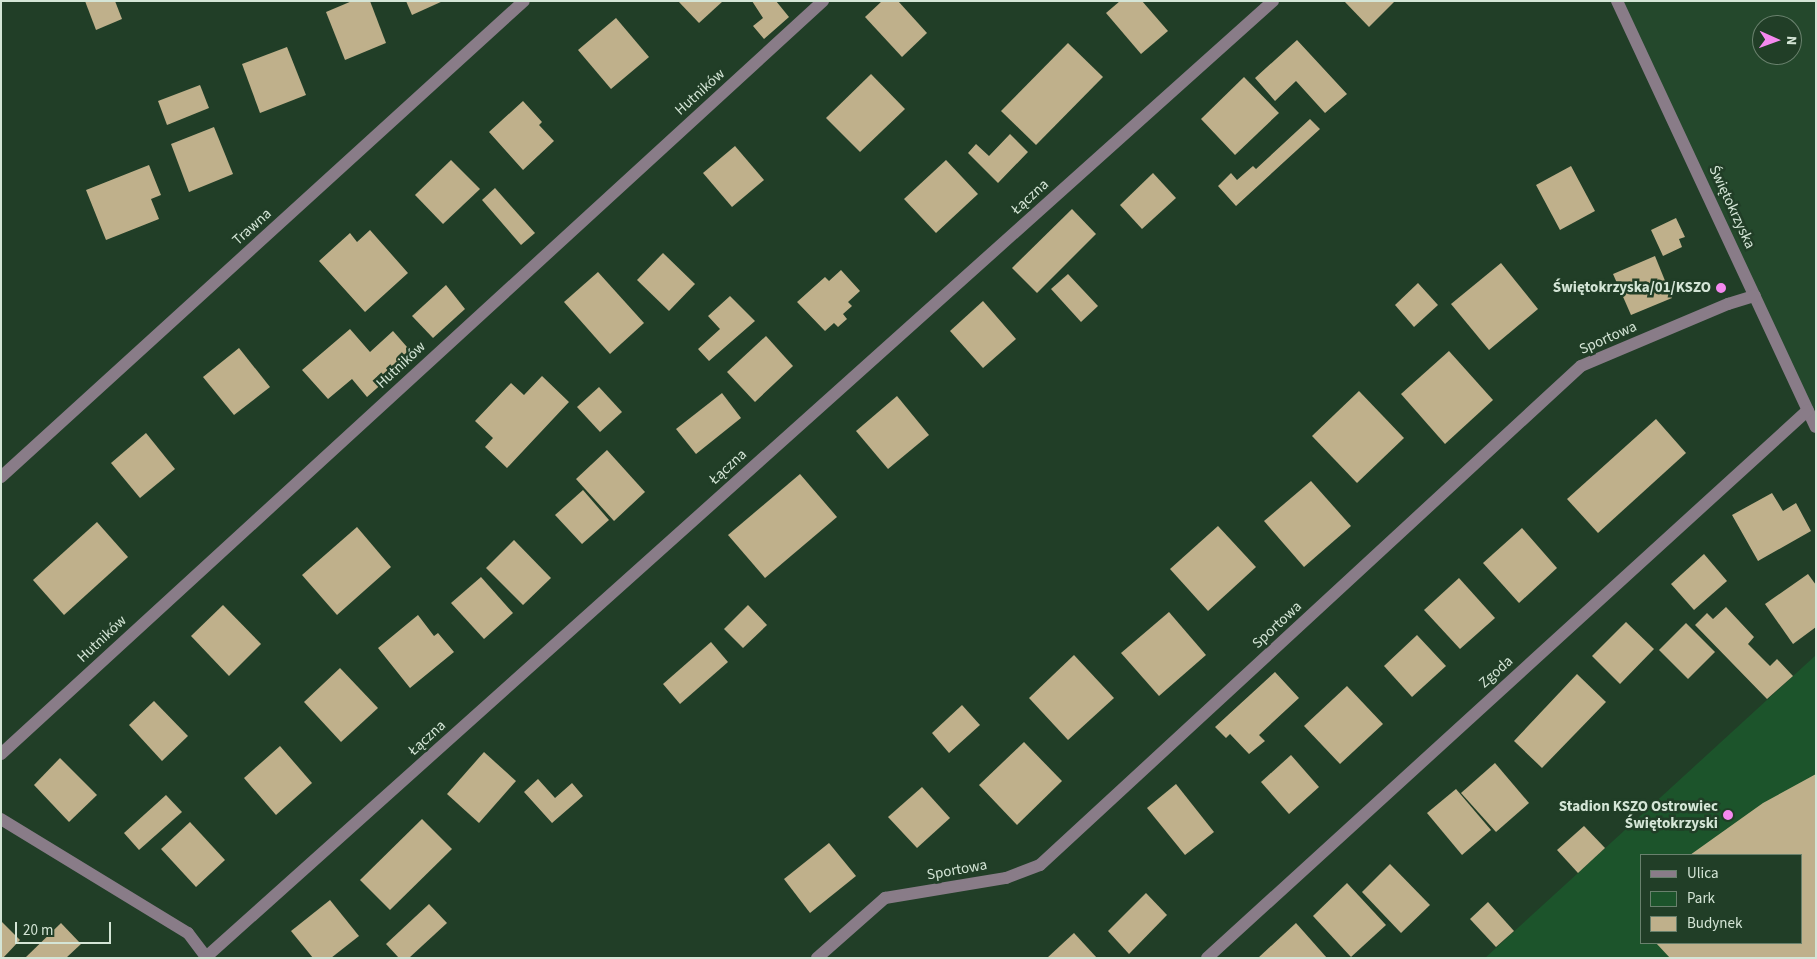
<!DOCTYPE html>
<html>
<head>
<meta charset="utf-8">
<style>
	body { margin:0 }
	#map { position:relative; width:1817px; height:959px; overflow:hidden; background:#213e27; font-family:"Source Sans 3",sans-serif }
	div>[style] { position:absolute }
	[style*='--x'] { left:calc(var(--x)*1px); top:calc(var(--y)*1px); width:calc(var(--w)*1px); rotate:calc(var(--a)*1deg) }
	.built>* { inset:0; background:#24482c }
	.green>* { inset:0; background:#1c542b }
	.building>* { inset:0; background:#bfb08b }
	.minor>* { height:12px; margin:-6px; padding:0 6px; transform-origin:6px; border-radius:6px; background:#897c88 }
	.dots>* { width:14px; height:14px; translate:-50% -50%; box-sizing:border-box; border:2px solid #213e27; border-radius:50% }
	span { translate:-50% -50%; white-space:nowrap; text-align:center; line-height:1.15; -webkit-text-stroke:5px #213e27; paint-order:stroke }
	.street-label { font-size:15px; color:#d4e5d6 }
	.poi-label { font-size:15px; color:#d4e5d6; font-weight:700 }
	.right { translate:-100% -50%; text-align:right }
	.frame { position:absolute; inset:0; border:2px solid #d4e5d6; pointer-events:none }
	.legend { position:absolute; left:1640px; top:854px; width:162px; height:90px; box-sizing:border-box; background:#213e27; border:1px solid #69816d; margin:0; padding:6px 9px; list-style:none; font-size:15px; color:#d4e5d6 }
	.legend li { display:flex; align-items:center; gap:10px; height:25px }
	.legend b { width:25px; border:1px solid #69816d }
	.north { position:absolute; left:1752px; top:15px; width:50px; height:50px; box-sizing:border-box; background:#213e27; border:1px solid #69816d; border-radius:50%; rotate:92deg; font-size:14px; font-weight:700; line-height:20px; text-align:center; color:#d4e5d6 }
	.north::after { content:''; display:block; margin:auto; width:18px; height:22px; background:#f589ef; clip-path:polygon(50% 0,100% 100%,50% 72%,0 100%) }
	.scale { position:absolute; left:15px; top:922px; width:96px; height:22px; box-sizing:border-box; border:2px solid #d4e5d6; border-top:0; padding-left:6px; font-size:15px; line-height:18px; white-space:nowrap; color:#d4e5d6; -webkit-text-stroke:4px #213e27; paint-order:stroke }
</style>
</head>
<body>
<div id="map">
	<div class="built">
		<i style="clip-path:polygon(evenodd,1617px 1px,1816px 1px,1816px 407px,1808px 410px,1617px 1px,1762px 25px,1792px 25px,1792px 55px,1762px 55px,1762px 25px)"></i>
	</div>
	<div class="green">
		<i style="clip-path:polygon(evenodd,1816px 655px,1816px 958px,1485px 958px,1578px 873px,1816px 655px,1641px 855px,1801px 855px,1801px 943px,1641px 943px,1641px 855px)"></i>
	</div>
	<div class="building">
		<i style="clip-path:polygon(85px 1px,115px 1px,122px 19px,96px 30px)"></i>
		<i style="clip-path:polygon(352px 1px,370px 1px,386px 43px,345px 60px,326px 12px)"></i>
		<i style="clip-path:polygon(406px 1px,443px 1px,412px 15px)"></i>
		<i style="clip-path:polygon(678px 1px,723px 1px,699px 23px)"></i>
		<i style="clip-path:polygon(752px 1px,776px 1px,789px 17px,764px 39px,753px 26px,763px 18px)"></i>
		<i style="clip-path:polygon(882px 1px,898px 1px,927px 33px,902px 57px,865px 17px)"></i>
		<i style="clip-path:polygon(1120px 1px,1142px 1px,1168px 31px,1141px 54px,1106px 13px)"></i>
		<i style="clip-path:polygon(1344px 1px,1395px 1px,1369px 27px)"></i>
		<i style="clip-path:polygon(616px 18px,649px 57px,611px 89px,578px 50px)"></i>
		<i style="clip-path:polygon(1297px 40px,1347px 94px,1325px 113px,1296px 81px,1275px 101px,1255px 78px)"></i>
		<i style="clip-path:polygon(1068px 43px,1103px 77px,1036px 145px,1001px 111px)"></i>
		<i style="clip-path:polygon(287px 47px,306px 95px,260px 113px,242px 64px)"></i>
		<i style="clip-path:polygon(871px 74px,905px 109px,860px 152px,826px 118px)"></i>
		<i style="clip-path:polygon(1244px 77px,1279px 113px,1235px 155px,1201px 119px)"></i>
		<i style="clip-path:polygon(200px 85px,209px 108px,167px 125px,158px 101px)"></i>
		<i style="clip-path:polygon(523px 101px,542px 122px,539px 125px,554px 141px,523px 170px,489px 132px)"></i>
		<i style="clip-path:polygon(1310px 119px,1320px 129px,1236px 206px,1218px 186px,1231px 173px,1237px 180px,1253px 166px,1256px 169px)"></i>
		<i style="clip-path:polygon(214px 127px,233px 174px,189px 192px,171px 144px)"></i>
		<i style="clip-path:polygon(1010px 134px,1028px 152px,998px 183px,968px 153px,976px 144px,989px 156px)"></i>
		<i style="clip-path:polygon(735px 146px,764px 180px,732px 207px,703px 173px)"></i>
		<i style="clip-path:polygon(451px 160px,480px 189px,443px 224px,415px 195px)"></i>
		<i style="clip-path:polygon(946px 160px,978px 194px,936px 233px,904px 199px)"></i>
		<i style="clip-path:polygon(149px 165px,161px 195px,151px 199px,159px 219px,106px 240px,86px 190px)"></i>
		<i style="clip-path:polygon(1571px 166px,1595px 211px,1560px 230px,1536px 185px)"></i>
		<i style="clip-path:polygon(1153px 173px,1176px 198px,1142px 229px,1120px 205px)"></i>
		<i style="clip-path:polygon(495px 188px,535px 233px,521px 245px,482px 200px)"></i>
		<i style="clip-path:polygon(1072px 209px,1096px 234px,1037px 293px,1012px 268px)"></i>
		<i style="clip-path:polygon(1676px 218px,1685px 237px,1679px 239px,1682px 247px,1663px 256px,1651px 230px)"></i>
		<i style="clip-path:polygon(370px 230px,408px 273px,365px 312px,319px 261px,350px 233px,357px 242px)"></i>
		<i style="clip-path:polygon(663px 253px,695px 284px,669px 311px,637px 280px)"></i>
		<i style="clip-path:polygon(1655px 256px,1672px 298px,1631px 315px,1613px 274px)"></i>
		<i style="clip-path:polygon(1501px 263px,1538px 309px,1489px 350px,1451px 304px)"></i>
		<i style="clip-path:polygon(841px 270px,860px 291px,848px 302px,852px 306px,843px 314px,847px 319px,838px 327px,834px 323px,825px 331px,797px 302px,825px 277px,829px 281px)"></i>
		<i style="clip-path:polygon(598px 272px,644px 323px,610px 354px,564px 302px)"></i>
		<i style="clip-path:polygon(1068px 274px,1098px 306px,1081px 322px,1051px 289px)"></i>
		<i style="clip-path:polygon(1418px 283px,1438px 305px,1414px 327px,1395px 305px)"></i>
		<i style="clip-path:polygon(446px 285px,465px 309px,433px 338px,412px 316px)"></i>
		<i style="clip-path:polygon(730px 296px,755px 321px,709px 361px,698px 349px,720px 329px,708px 316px)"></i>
		<i style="clip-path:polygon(983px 301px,1016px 339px,983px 368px,950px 331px)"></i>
		<i style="clip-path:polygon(350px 329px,370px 352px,393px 331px,414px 355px,367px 397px,352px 379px,328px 399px,302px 370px)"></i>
		<i style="clip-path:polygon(766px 336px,793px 366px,755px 402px,727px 372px)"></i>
		<i style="clip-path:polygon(239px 348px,270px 387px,234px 415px,203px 377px)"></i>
		<i style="clip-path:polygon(1449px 351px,1493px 400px,1445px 444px,1401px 394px)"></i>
		<i style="clip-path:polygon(542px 376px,569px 402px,507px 468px,485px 447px,493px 438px,475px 421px,511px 383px,524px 395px)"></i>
		<i style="clip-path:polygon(599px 387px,622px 412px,600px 432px,577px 407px)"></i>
		<i style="clip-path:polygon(1359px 391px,1404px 438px,1357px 483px,1312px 436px)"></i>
		<i style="clip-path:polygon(722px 393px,741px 418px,696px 454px,676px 429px)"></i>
		<i style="clip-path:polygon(897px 396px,929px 435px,888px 469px,856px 431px)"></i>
		<i style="clip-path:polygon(1656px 419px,1686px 453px,1598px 533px,1567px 499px)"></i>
		<i style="clip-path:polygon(146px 433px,175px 469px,140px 498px,111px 463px)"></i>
		<i style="clip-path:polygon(607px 450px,645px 492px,614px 521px,576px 479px)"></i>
		<i style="clip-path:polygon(800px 474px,837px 517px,765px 578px,728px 535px)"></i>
		<i style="clip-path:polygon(1311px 481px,1351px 526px,1304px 567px,1264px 521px)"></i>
		<i style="clip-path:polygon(583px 490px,609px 520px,582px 544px,555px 515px)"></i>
		<i style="clip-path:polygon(1772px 493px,1783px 511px,1796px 503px,1811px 531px,1758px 561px,1732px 515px)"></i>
		<i style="clip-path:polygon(97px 522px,128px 557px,64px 615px,33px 580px)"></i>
		<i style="clip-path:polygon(1218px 526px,1256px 567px,1208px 611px,1170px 569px)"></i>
		<i style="clip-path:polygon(357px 527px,391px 567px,337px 615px,302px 575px)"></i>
		<i style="clip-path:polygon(1522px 528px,1557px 568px,1519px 603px,1483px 563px)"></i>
		<i style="clip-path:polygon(514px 540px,551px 578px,523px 605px,486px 568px)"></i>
		<i style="clip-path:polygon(1704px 554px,1727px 581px,1694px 610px,1671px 584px)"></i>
		<i style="clip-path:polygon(1808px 574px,1816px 585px,1816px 627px,1793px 644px,1765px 604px)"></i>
		<i style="clip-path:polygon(481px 577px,513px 613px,484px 639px,451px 603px)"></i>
		<i style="clip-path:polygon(1459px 578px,1495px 618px,1460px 649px,1424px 610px)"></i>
		<i style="clip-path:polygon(223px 605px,261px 644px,229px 676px,191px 636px)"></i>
		<i style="clip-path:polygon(748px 605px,767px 625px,743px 648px,724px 629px)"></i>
		<i style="clip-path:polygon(1726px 607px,1754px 637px,1748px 644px,1770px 666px,1777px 659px,1793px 676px,1767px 699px,1695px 625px,1707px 613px,1713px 619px)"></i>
		<i style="clip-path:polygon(1169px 612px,1206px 655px,1159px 696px,1121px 653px)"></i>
		<i style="clip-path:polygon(418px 615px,434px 636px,438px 633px,454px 652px,410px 688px,378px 648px)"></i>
		<i style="clip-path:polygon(1626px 622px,1654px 649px,1620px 684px,1592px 656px)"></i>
		<i style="clip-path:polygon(1686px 623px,1715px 652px,1688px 679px,1659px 650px)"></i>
		<i style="clip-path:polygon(1417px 635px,1446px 666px,1412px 697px,1384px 666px)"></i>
		<i style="clip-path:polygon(711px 642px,728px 662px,680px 704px,663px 684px)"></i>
		<i style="clip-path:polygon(1074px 655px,1114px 698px,1068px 740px,1029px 698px)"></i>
		<i style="clip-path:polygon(340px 668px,378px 708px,341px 742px,304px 702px)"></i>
		<i style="clip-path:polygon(1275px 672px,1299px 698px,1259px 735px,1265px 741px,1249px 754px,1230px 734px,1226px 738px,1215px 727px)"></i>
		<i style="clip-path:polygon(1577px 674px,1606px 702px,1542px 768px,1514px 741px)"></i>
		<i style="clip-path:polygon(1347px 686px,1383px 724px,1340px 764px,1304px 726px)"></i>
		<i style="clip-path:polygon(154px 701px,188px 736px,162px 761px,129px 725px)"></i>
		<i style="clip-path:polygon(962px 705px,980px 725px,949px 753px,932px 733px)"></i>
		<i style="clip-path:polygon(1024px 742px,1062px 781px,1017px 825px,979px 785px)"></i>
		<i style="clip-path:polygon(280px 746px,312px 783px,276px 815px,244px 778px)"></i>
		<i style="clip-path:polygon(484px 752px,516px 781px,479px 823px,447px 794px)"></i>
		<i style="clip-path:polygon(1291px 755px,1319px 787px,1289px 814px,1261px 782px)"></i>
		<i style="clip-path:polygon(60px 758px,97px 795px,69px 822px,34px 785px)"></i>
		<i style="clip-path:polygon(1495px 763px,1529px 803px,1496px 832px,1461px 793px)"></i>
		<i style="clip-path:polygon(1816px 774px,1816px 958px,1670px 958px,1656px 943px,1801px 943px,1801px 855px,1690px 855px,1763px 803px)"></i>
		<i style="clip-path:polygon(538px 779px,555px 798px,572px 783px,583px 796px,552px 823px,524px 792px)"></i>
		<i style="clip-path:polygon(1176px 784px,1214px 832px,1185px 855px,1147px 808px)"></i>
		<i style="clip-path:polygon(922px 787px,950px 818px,917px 848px,888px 817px)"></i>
		<i style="clip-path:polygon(1456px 789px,1491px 830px,1462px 855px,1427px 813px)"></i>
		<i style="clip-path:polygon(166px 795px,182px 812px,139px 850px,124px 833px)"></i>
		<i style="clip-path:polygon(422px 819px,452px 849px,390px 910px,360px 880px)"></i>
		<i style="clip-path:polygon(190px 822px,225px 860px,196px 887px,161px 849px)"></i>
		<i style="clip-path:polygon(1584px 826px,1605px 848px,1578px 873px,1557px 850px)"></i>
		<i style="clip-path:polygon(829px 843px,856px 876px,810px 913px,784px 879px)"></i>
		<i style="clip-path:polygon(1390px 864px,1430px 905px,1401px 933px,1362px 892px)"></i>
		<i style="clip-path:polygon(1347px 883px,1386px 925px,1351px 957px,1313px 916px)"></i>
		<i style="clip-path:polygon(1146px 893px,1167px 915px,1129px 954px,1108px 931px)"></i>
		<i style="clip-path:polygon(330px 900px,359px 936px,331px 958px,313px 958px,291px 931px)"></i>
		<i style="clip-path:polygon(1488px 902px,1514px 931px,1496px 947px,1470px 919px)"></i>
		<i style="clip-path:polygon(429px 904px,447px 923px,409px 958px,399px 958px,386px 944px)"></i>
		<i style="clip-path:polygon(1px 921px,20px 940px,3px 958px,1px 958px)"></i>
		<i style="clip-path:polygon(61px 923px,81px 944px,66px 958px,25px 958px)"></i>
		<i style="clip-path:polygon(1296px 923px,1327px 958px,1258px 958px)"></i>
		<i style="clip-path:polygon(1074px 933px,1097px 958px,1047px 958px)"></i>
	</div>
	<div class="minor">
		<i style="--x:1617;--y:1;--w:470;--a:65"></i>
		<i style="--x:1;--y:477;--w:707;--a:-42.31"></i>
		<i style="--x:1;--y:754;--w:1115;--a:-42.49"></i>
		<i style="--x:1;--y:819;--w:219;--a:31.4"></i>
		<i style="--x:188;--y:933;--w:30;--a:53"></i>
		<i style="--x:205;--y:958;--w:1434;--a:-41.86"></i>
		<i style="--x:817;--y:958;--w:91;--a:-41.4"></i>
		<i style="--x:885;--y:898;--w:123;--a:-9.4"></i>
		<i style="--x:1006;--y:878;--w:36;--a:-21"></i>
		<i style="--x:1040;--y:865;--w:736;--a:-42.69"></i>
		<i style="--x:1581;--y:366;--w:160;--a:-22.9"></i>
		<i style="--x:1728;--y:304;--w:28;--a:-17"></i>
		<i style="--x:1207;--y:958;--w:813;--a:-42.36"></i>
	</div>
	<div class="dots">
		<i style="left:1721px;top:288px;background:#f589ef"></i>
		<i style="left:1728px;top:815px;background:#f589ef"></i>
	</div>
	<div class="street-label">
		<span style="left:700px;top:92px;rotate:-42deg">Hutników</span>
		<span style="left:1030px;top:197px;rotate:-42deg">Łączna</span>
		<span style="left:1732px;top:207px;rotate:65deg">Świętokrzyska</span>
		<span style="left:252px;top:227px;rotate:-42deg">Trawna</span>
		<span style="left:1608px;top:338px;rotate:-24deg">Sportowa</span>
		<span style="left:401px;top:365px;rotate:-43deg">Hutników</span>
		<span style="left:728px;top:467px;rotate:-42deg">Łączna</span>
		<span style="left:1277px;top:625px;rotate:-43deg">Sportowa</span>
		<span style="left:102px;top:639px;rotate:-43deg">Hutników</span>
		<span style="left:1496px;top:672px;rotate:-42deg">Zgoda</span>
		<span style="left:427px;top:738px;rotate:-42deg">Łączna</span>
		<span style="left:957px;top:870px;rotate:-10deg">Sportowa</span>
	</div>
	<div class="poi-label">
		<span class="right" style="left:1711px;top:288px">Świętokrzyska/01/KSZO</span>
		<span class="right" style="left:1718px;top:815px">Stadion KSZO Ostrowiec<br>Świętokrzyski</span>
	</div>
	<div class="frame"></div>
	<ul class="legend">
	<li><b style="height:6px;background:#897c88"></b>Ulica</li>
	<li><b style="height:14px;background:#1c542b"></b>Park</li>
	<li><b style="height:14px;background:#bfb08b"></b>Budynek</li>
	</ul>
	<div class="north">N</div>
	<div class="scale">20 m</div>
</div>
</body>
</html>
